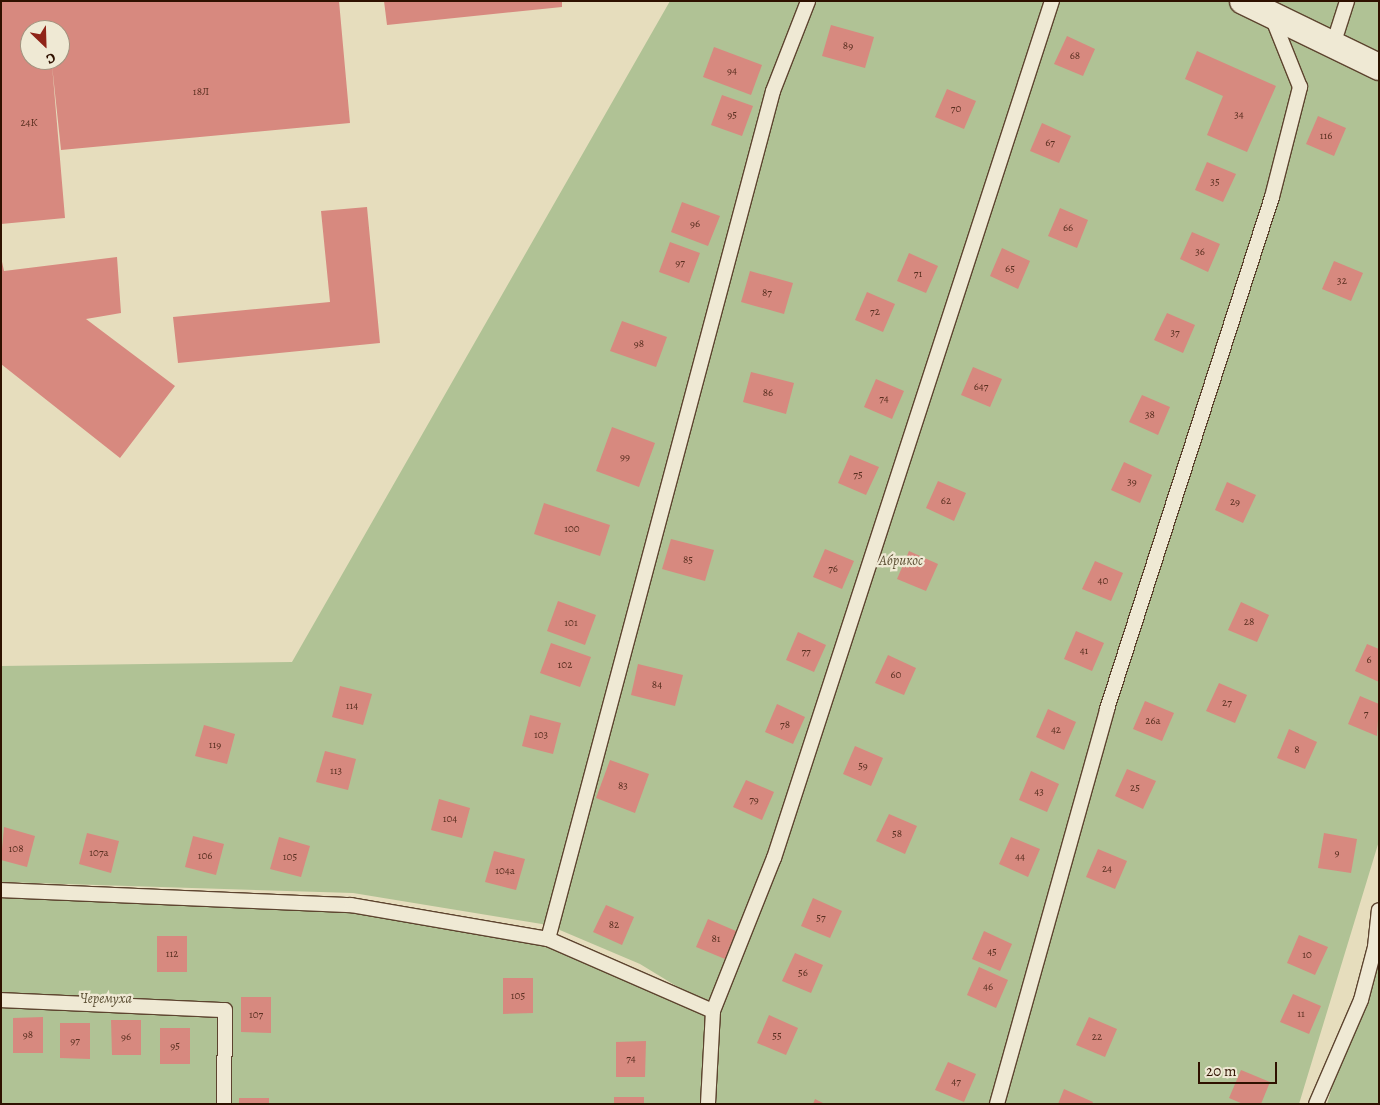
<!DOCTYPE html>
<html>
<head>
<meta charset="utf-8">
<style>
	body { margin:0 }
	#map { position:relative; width:1380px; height:1105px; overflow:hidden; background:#e6ddbd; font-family:Alegreya,serif }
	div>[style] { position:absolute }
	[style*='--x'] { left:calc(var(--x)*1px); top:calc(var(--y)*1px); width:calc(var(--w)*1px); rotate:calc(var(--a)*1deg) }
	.green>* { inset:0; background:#b0c295 }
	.building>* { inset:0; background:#d7897f }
	.roads { filter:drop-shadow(1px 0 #5d442f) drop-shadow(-1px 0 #5d442f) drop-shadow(0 1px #5d442f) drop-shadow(0 -1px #5d442f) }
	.service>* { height:14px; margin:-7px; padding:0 7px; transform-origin:7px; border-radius:7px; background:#efe9d4 }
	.minor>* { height:26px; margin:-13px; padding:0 13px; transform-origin:13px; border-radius:13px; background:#efe9d4 }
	span { translate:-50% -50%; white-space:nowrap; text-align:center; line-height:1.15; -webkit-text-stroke:4.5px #efe9d4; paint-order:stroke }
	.number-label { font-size:11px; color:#592f20 }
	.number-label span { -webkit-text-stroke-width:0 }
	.park-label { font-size:14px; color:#5c4f34; font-style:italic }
	.frame { position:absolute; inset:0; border:2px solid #2f1100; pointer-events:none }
	.north { position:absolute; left:20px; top:20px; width:50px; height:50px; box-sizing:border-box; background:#efe9d4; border:1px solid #a2937f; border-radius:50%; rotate:156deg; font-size:14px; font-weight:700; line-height:20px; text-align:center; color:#2f1100 }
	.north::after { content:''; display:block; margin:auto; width:18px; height:22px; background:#8f2418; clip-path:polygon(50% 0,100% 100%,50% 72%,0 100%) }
	.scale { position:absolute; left:1198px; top:1062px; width:79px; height:22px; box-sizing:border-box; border:2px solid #2f1100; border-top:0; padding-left:6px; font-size:15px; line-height:18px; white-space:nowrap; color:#2f1100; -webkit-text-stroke:4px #efe9d4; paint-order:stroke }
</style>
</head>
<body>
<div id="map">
	<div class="green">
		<i style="clip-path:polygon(670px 1px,1379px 1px,1379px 841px,1299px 1104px,712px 1104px,714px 1009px,640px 964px,548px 925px,353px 893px,1px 882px,1px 666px,292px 662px)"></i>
		<i style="clip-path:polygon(1px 890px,351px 905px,548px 939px,713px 1011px,708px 1104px,1px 1104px)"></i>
		<i style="clip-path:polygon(1379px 927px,1379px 1104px,1327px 1104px)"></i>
	</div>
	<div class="building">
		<i style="clip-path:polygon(evenodd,1px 1px,339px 1px,350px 123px,61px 150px,52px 65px,65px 218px,1px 224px,1px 1px,30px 30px,60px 30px,60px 60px,30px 60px,30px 30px)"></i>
		<i style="clip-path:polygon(384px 1px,562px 1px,562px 7px,387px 25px)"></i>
		<i style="clip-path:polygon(831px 25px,874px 37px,865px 68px,822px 56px)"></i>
		<i style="clip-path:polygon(1067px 36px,1095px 49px,1083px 76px,1054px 64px)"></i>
		<i style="clip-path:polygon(714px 47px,762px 65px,751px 95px,703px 77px)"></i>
		<i style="clip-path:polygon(1197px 51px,1276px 86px,1247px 152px,1207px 135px,1223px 96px,1185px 79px)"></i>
		<i style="clip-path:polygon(947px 89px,976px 101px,964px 129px,935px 117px)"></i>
		<i style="clip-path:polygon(722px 95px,753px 106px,742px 136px,711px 125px)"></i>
		<i style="clip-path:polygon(1318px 116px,1346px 128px,1334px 156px,1306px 144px)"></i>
		<i style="clip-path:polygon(1042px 123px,1071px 136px,1059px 163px,1030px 151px)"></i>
		<i style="clip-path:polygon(1207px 162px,1236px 174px,1223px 202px,1195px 190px)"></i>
		<i style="clip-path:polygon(682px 202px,720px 216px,708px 246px,671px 232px)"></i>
		<i style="clip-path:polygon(367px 207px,380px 343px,178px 363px,173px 317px,330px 302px,321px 211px)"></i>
		<i style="clip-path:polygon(1060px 208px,1088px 220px,1077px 248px,1048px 236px)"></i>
		<i style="clip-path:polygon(1192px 232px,1220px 244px,1208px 272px,1180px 259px)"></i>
		<i style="clip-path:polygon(670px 242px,700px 253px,689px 283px,659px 272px)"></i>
		<i style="clip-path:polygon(1002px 248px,1030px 261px,1018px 289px,990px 276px)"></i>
		<i style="clip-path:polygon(909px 253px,938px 266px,926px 293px,897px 281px)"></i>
		<i style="clip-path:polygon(1px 257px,4px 271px,117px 257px,121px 313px,86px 319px,175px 386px,120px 458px,1px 364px)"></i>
		<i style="clip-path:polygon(1334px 261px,1363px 273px,1351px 301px,1322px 289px)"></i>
		<i style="clip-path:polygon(750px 271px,793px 283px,784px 314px,741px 302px)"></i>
		<i style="clip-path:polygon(867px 292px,895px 304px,883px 332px,855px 320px)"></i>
		<i style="clip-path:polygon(1167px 313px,1195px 325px,1183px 353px,1154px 340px)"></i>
		<i style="clip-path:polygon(622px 321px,667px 337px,656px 367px,610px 351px)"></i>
		<i style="clip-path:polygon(973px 367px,1002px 379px,990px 407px,961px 395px)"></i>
		<i style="clip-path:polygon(751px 372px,794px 383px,786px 414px,743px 402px)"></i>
		<i style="clip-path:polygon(876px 379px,904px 391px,892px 419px,864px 407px)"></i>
		<i style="clip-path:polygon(1142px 395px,1170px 407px,1158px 435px,1129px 422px)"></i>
		<i style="clip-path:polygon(612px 427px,655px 443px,639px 487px,596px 471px)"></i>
		<i style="clip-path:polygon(850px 455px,879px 467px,866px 495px,838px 483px)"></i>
		<i style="clip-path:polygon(1124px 462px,1152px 475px,1140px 503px,1111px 490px)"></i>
		<i style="clip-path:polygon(938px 481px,966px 493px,954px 521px,926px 508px)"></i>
		<i style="clip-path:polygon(1227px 482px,1256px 495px,1243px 523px,1215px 510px)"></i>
		<i style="clip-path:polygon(544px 503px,610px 525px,600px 556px,534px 534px)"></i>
		<i style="clip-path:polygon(671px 539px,714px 550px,705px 581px,662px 569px)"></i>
		<i style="clip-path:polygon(825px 549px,854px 561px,842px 589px,813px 577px)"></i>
		<i style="clip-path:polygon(909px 551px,938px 564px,926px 591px,897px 579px)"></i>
		<i style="clip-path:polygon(1095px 561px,1123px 573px,1111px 601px,1082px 589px)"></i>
		<i style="clip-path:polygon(558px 601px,596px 615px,585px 645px,547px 631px)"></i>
		<i style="clip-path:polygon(1241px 602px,1269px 615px,1257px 642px,1228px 630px)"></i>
		<i style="clip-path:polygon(1076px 631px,1104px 643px,1092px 671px,1064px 659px)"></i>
		<i style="clip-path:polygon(798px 632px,826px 645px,814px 672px,786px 660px)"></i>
		<i style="clip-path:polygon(551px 643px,591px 657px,580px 687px,540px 673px)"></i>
		<i style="clip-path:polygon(1367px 644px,1379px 649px,1379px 682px,1355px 671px)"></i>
		<i style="clip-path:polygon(888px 655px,916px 668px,904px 695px,875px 683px)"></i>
		<i style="clip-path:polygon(638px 664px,683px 675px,675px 706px,631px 695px)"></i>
		<i style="clip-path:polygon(1219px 683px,1247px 695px,1235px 723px,1206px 711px)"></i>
		<i style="clip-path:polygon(340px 686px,372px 694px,363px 725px,332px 717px)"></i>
		<i style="clip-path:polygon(1360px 696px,1379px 704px,1377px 736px,1348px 724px)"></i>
		<i style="clip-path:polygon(1145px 701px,1174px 713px,1162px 741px,1133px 729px)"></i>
		<i style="clip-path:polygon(777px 704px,805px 717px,793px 744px,765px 732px)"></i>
		<i style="clip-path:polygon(1048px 709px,1076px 722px,1064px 750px,1036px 737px)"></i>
		<i style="clip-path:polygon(530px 715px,561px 723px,553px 754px,522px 746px)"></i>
		<i style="clip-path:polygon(204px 725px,235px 734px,227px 764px,195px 756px)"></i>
		<i style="clip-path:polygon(1289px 729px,1317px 742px,1305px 769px,1277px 758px)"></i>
		<i style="clip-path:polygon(855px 746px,883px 758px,871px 786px,843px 774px)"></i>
		<i style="clip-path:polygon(325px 751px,356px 759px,348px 790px,316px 782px)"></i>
		<i style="clip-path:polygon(610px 760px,649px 774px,635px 813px,596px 798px)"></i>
		<i style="clip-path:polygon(1127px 769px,1156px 781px,1143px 809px,1115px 796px)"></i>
		<i style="clip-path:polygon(1031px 771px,1059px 784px,1047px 812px,1019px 800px)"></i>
		<i style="clip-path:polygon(746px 780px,774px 792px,762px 820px,733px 807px)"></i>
		<i style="clip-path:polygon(439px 799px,470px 808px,462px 838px,431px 830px)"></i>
		<i style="clip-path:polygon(889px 814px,917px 826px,905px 854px,876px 841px)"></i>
		<i style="clip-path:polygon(4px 827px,35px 836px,27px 867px,1px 860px)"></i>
		<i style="clip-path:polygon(87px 833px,119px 841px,111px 873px,79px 864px)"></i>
		<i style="clip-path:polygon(1324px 833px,1357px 839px,1351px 873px,1318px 868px)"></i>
		<i style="clip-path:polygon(193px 836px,224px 844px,216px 875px,185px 867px)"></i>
		<i style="clip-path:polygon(279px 837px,310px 846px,301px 877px,270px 869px)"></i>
		<i style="clip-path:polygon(1011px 837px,1040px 849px,1028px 877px,999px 864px)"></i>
		<i style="clip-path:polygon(1098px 849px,1127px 861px,1115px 889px,1086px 877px)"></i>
		<i style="clip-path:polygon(494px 851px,525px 859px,516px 890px,485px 882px)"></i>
		<i style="clip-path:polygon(813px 898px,842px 911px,830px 938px,801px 926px)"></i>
		<i style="clip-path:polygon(606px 905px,634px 917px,622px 945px,593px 932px)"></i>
		<i style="clip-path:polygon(708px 919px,736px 931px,725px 959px,696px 947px)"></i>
		<i style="clip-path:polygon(984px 931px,1012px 944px,1000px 971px,972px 959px)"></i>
		<i style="clip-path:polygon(1299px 935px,1328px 947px,1315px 975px,1287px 963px)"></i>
		<i style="clip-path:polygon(157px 936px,187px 936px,187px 972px,157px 972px)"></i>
		<i style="clip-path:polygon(795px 953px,823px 965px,811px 993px,782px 981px)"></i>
		<i style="clip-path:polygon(979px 967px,1008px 980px,996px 1008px,967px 995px)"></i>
		<i style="clip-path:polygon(503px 978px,533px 978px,533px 1013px,503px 1014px)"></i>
		<i style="clip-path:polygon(1293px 994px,1321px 1006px,1309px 1034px,1280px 1022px)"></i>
		<i style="clip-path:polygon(241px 997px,271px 997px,271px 1033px,241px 1032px)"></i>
		<i style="clip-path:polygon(769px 1015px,798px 1028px,786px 1055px,757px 1043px)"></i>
		<i style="clip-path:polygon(43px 1017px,43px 1053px,13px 1053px,13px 1018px)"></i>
		<i style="clip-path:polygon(1089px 1017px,1117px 1029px,1105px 1057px,1076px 1045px)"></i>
		<i style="clip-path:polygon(111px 1020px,141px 1020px,141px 1055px,112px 1055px)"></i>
		<i style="clip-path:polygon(60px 1023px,90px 1023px,90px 1059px,60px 1058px)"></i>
		<i style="clip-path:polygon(160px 1028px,190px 1028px,190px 1064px,160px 1064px)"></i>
		<i style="clip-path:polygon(646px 1041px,645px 1077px,616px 1077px,616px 1042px)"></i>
		<i style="clip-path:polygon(948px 1062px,976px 1074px,964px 1102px,935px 1090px)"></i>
		<i style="clip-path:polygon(1241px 1070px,1270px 1082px,1261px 1104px,1243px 1104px,1229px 1098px)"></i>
		<i style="clip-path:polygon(1064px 1089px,1093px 1102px,1092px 1104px,1058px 1104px)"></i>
		<i style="clip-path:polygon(614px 1097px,644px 1097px,644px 1104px,614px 1104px)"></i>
		<i style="clip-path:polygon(239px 1098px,269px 1098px,269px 1104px,239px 1104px)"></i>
		<i style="clip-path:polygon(815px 1099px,825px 1104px,813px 1104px)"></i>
	</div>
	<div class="roads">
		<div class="service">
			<i style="--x:1333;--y:45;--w:46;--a:-72.3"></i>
			<i style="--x:1;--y:890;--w:350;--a:2.5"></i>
			<i style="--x:351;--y:905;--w:200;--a:9.8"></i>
			<i style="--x:548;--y:939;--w:180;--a:23.6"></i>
			<i style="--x:713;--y:1011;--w:93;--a:93.1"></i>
			<i style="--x:548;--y:939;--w:877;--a:-75.14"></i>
			<i style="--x:773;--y:91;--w:97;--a:-68.7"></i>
			<i style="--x:1;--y:1000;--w:224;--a:2.6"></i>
			<i style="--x:225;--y:1010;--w:94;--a:90.6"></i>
			<i style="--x:713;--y:1011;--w:165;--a:-68.3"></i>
			<i style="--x:774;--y:858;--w:901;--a:-72.03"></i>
			<i style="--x:997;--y:1104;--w:410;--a:-74.4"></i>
			<i style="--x:1107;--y:709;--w:538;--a:-72.14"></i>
			<i style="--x:1272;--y:197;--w:114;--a:-75.7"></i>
			<i style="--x:1300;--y:87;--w:75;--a:-111.8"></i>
			<i style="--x:1316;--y:1104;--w:113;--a:-66.6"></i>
			<i style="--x:1361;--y:1000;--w:55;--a:-75.2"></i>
			<i style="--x:1375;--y:947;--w:37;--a:-84"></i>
		</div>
		<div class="minor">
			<i style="--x:1243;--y:1;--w:151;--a:25.9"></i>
		</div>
	</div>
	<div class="number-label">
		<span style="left:848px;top:46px">89</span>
		<span style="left:1075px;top:56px">68</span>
		<span style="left:732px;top:71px">94</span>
		<span style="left:201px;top:92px">18Л</span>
		<span style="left:956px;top:109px">70</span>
		<span style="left:732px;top:115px">95</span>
		<span style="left:1239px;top:115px">34</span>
		<span style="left:29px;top:123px">24К</span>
		<span style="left:1326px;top:136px">116</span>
		<span style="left:1050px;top:143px">67</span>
		<span style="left:1215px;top:182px">35</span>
		<span style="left:695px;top:224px">96</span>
		<span style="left:1068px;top:228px">66</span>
		<span style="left:1200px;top:252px">36</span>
		<span style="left:680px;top:263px">97</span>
		<span style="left:1010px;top:269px">65</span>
		<span style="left:918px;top:274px">71</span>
		<span style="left:1342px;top:281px">32</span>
		<span style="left:767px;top:293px">87</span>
		<span style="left:875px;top:312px">72</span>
		<span style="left:1175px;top:333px">37</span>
		<span style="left:639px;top:344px">98</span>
		<span style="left:981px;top:387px">647</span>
		<span style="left:768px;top:393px">86</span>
		<span style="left:884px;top:399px">74</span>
		<span style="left:1150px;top:415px">38</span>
		<span style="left:625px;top:457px">99</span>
		<span style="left:858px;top:475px">75</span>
		<span style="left:1132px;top:482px">39</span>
		<span style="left:946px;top:501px">62</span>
		<span style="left:1235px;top:502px">29</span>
		<span style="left:572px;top:529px">100</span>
		<span style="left:688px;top:560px">85</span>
		<span style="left:833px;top:569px">76</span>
		<span style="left:1103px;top:581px">40</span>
		<span style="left:1249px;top:622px">28</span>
		<span style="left:571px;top:623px">101</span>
		<span style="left:1084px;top:651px">41</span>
		<span style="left:806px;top:652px">77</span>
		<span style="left:1369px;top:660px">6</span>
		<span style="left:565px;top:665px">102</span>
		<span style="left:896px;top:675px">60</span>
		<span style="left:657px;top:685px">84</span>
		<span style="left:1227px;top:703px">27</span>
		<span style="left:352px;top:706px">114</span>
		<span style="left:1366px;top:714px">7</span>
		<span style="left:1153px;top:721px">26а</span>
		<span style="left:785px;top:725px">78</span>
		<span style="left:1056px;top:730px">42</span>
		<span style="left:541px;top:735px">103</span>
		<span style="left:215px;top:745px">119</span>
		<span style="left:1297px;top:750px">8</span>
		<span style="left:863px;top:766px">59</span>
		<span style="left:336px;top:771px">113</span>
		<span style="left:623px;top:786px">83</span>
		<span style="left:1135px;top:788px">25</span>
		<span style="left:1039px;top:792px">43</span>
		<span style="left:754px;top:800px">79</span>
		<span style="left:450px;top:819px">104</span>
		<span style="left:897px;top:834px">58</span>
		<span style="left:16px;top:849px">108</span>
		<span style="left:99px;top:853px">107а</span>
		<span style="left:1337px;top:853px">9</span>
		<span style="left:205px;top:856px">106</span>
		<span style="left:290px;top:857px">105</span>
		<span style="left:1020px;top:857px">44</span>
		<span style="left:1107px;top:869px">24</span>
		<span style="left:505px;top:871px">104а</span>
		<span style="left:821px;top:918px">57</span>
		<span style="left:614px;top:925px">82</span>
		<span style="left:716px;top:939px">81</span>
		<span style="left:992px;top:952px">45</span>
		<span style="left:172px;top:954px">112</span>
		<span style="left:1307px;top:955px">10</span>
		<span style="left:803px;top:973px">56</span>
		<span style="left:988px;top:987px">46</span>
		<span style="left:518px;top:996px">105</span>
		<span style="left:1301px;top:1014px">11</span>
		<span style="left:256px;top:1015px">107</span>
		<span style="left:28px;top:1035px">98</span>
		<span style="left:777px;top:1036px">55</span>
		<span style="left:126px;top:1037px">96</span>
		<span style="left:1097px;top:1037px">22</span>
		<span style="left:75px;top:1041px">97</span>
		<span style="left:175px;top:1046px">95</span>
		<span style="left:631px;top:1059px">74</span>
		<span style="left:956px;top:1082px">47</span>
	</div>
	<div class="park-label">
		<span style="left:901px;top:561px">Абрикос</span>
		<span style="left:106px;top:999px">Черемуха</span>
	</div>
	<div class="frame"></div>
	<div class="north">С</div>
	<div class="scale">20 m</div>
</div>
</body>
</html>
